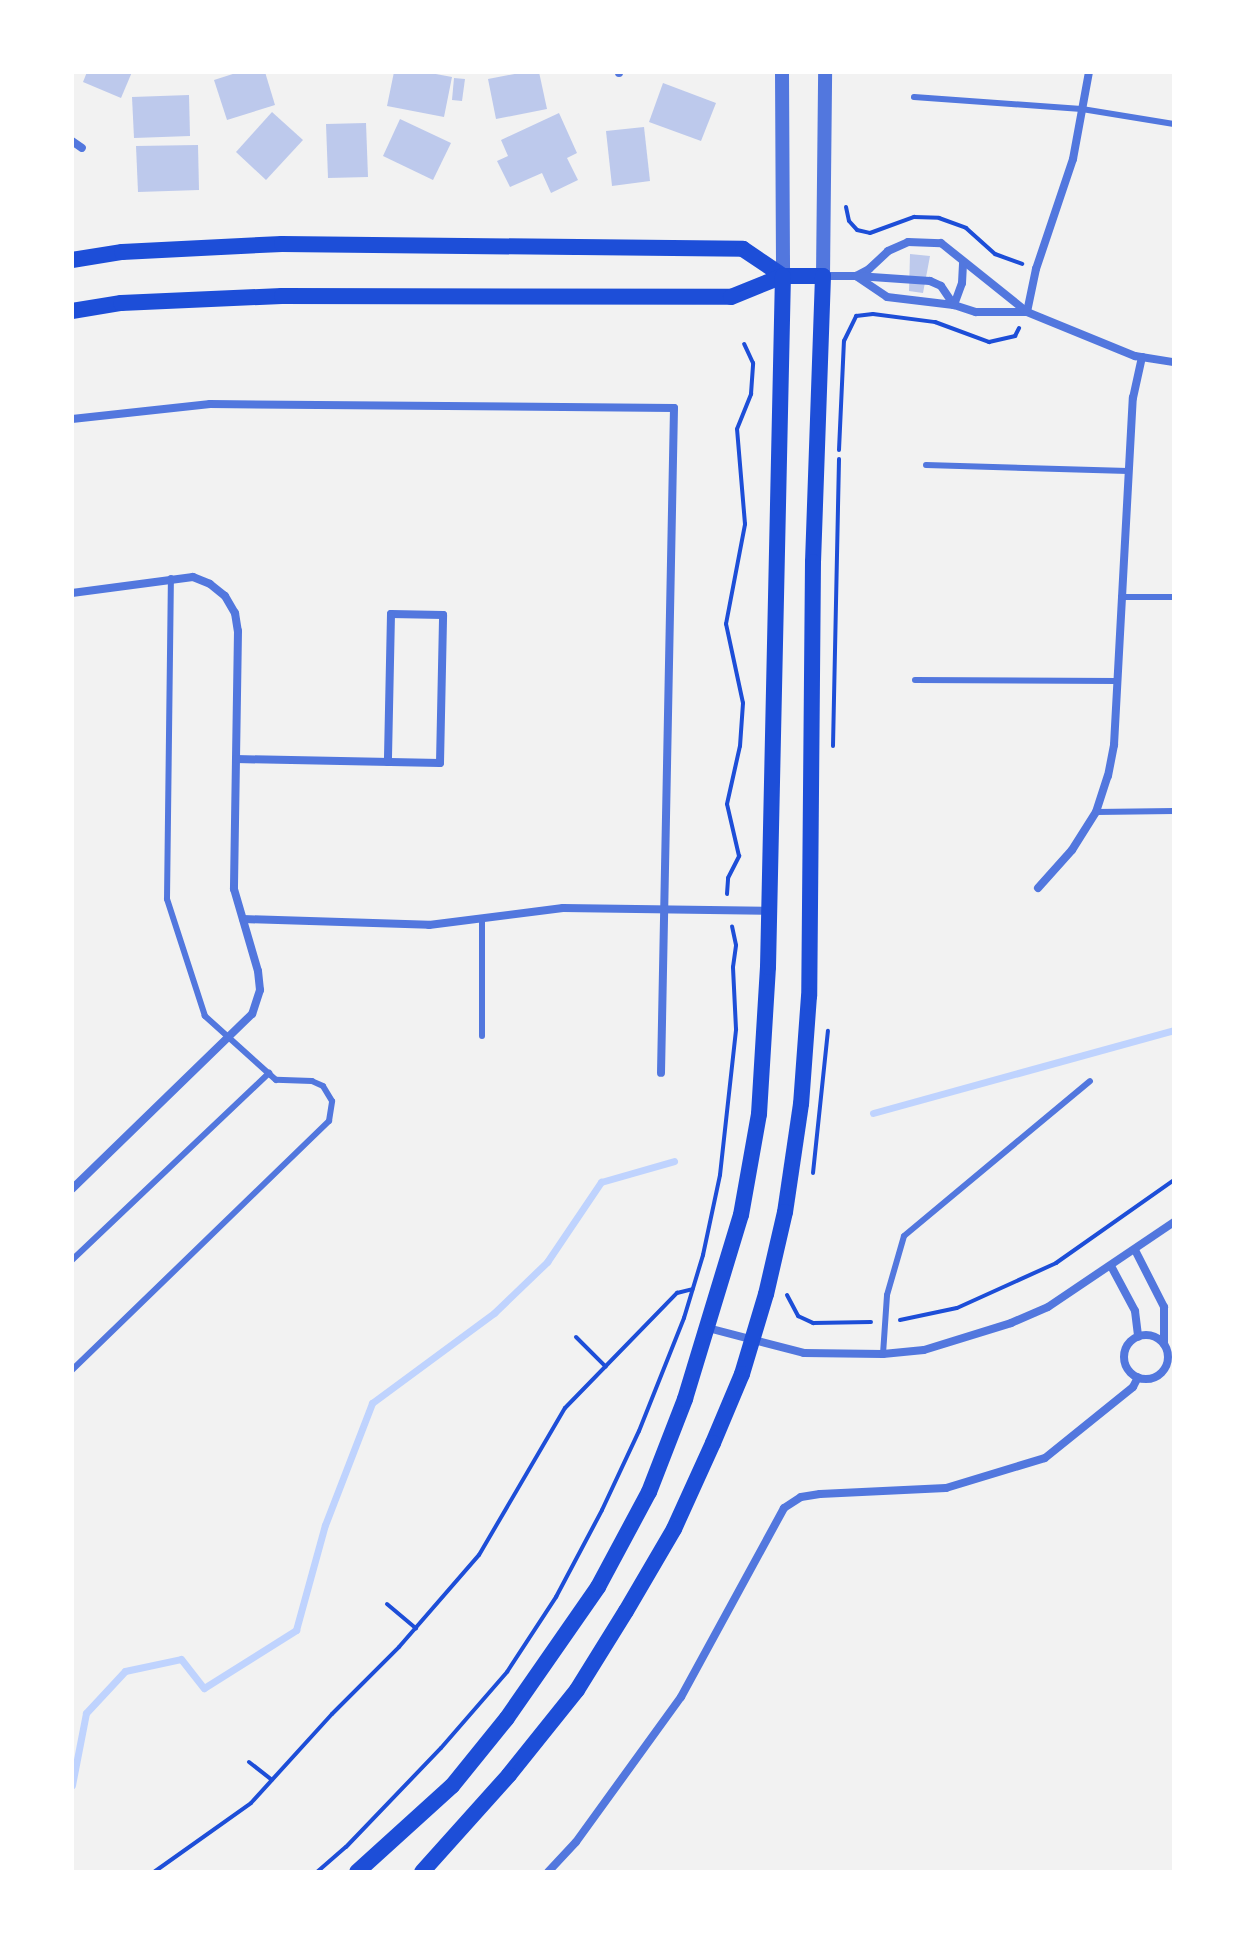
<!DOCTYPE html>
<html>
<head>
<meta charset="utf-8">
<style>
	body { margin:0 }
	#map { position:relative; width:1246px; height:1944px; overflow:hidden; background:#f2f2f2; font-family:"Sofia Sans Condensed",sans-serif }
	div>[style] { position:absolute }
	[style*='--x'] { left:calc(var(--x)*1px); top:calc(var(--y)*1px); width:calc(var(--w)*1px); rotate:calc(var(--a)*1deg) }
	.stream>* { height:7px; margin:-3.5px; padding:0 3.5px; transform-origin:3.5px; border-radius:3.5px; background:#bfd3fe }
	.building>* { inset:0; background:#bdc9ec }
	.path>* { height:4px; margin:-2px; padding:0 2px; transform-origin:2px; border-radius:2px; background:#1d4ed8 }
	.service>* { height:6px; margin:-3px; padding:0 3px; transform-origin:3px; border-radius:3px; background:#5277de }
	.minor>* { height:8px; margin:-4px; padding:0 4px; transform-origin:4px; border-radius:4px; background:#5277de }
	.minor>.ring { margin:-4px; padding:0; box-sizing:content-box; background:none; border:8px solid #5277de; border-radius:50% }
	.tertiary>* { height:14px; margin:-7px; padding:0 7px; transform-origin:7px; border-radius:7px; background:#5277de }
	.secondary>* { height:16px; margin:-8px; padding:0 8px; transform-origin:8px; border-radius:8px; background:#1d4ed8 }
	span { translate:-50% -50%; white-space:nowrap; text-align:center; line-height:1.15; -webkit-text-stroke:6px #fff; paint-order:stroke }
	.frame { position:absolute; inset:0; border:74px solid #fff; pointer-events:none }
</style>
</head>
<body>
<div id="map">
	<div class="stream">
		<i style="--x:873;--y:1113;--w:312;--a:-15.4"></i>
		<i style="--x:72;--y:1785;--w:73;--a:-79"></i>
		<i style="--x:86;--y:1713;--w:57;--a:-47.1"></i>
		<i style="--x:125;--y:1671;--w:57;--a:-12.1"></i>
		<i style="--x:181;--y:1659;--w:37;--a:52"></i>
		<i style="--x:204;--y:1688;--w:109;--a:-32.2"></i>
		<i style="--x:296;--y:1630;--w:109;--a:-74.6"></i>
		<i style="--x:325;--y:1525;--w:131;--a:-68.9"></i>
		<i style="--x:372;--y:1403;--w:152;--a:-36.4"></i>
		<i style="--x:494;--y:1313;--w:74;--a:-43.9"></i>
		<i style="--x:547;--y:1262;--w:97;--a:-56"></i>
		<i style="--x:601;--y:1182;--w:76;--a:-16"></i>
	</div>
	<div class="building">
		<i style="clip-path:polygon(87px 72px,132px 72px,121px 98px,83px 82px)"></i>
		<i style="clip-path:polygon(239px 72px,265px 72px,275px 105px,227px 120px,214px 80px)"></i>
		<i style="clip-path:polygon(394px 72px,425px 72px,452px 77px,444px 117px,387px 106px)"></i>
		<i style="clip-path:polygon(525px 72px,539px 72px,547px 109px,496px 119px,488px 79px)"></i>
		<i style="clip-path:polygon(454px 78px,465px 79px,462px 101px,452px 100px)"></i>
		<i style="clip-path:polygon(663px 83px,716px 103px,701px 141px,649px 122px)"></i>
		<i style="clip-path:polygon(189px 95px,190px 136px,134px 138px,132px 97px)"></i>
		<i style="clip-path:polygon(272px 112px,303px 140px,266px 180px,236px 152px)"></i>
		<i style="clip-path:polygon(559px 113px,577px 153px,567px 158px,578px 180px,551px 193px,542px 173px,510px 187px,497px 161px,508px 156px,501px 140px)"></i>
		<i style="clip-path:polygon(400px 119px,451px 143px,433px 180px,383px 156px)"></i>
		<i style="clip-path:polygon(366px 123px,368px 177px,328px 178px,326px 124px)"></i>
		<i style="clip-path:polygon(644px 127px,650px 181px,612px 186px,606px 131px)"></i>
		<i style="clip-path:polygon(198px 145px,199px 190px,138px 192px,136px 146px)"></i>
		<i style="clip-path:polygon(910px 254px,930px 256px,923px 293px,909px 291px)"></i>
	</div>
	<div class="path">
		<i style="--x:846;--y:207;--w:14;--a:78"></i>
		<i style="--x:849;--y:221;--w:12;--a:48"></i>
		<i style="--x:857;--y:230;--w:13;--a:13"></i>
		<i style="--x:870;--y:233;--w:47;--a:-20"></i>
		<i style="--x:914;--y:217;--w:25;--a:2"></i>
		<i style="--x:939;--y:218;--w:29;--a:20"></i>
		<i style="--x:966;--y:228;--w:39;--a:42"></i>
		<i style="--x:995;--y:254;--w:29;--a:20"></i>
		<i style="--x:839;--y:450;--w:109;--a:-87.4"></i>
		<i style="--x:844;--y:341;--w:28;--a:-64"></i>
		<i style="--x:856;--y:316;--w:17;--a:-7"></i>
		<i style="--x:873;--y:314;--w:63;--a:7.4"></i>
		<i style="--x:935;--y:322;--w:58;--a:20.3"></i>
		<i style="--x:989;--y:342;--w:27;--a:-13"></i>
		<i style="--x:1015;--y:336;--w:9;--a:-63"></i>
		<i style="--x:833;--y:746;--w:287;--a:-88.8"></i>
		<i style="--x:727;--y:894;--w:16;--a:-86"></i>
		<i style="--x:728;--y:878;--w:25;--a:-63"></i>
		<i style="--x:739;--y:856;--w:53;--a:-103"></i>
		<i style="--x:727;--y:804;--w:59;--a:-77.4"></i>
		<i style="--x:740;--y:746;--w:43;--a:-86"></i>
		<i style="--x:743;--y:703;--w:81;--a:-102.1"></i>
		<i style="--x:726;--y:624;--w:102;--a:-79.2"></i>
		<i style="--x:745;--y:524;--w:95;--a:-94.8"></i>
		<i style="--x:737;--y:429;--w:38;--a:-68"></i>
		<i style="--x:751;--y:394;--w:31;--a:-86"></i>
		<i style="--x:753;--y:363;--w:21;--a:-115"></i>
		<i style="--x:813;--y:1173;--w:143;--a:-84"></i>
		<i style="--x:787;--y:1295;--w:24;--a:62"></i>
		<i style="--x:798;--y:1316;--w:17;--a:25"></i>
		<i style="--x:813;--y:1323;--w:58;--a:-1"></i>
		<i style="--x:900;--y:1320;--w:58;--a:-11.9"></i>
		<i style="--x:957;--y:1308;--w:109;--a:-24.4"></i>
		<i style="--x:1056;--y:1263;--w:144;--a:-35.1"></i>
		<i style="--x:576;--y:1337;--w:42;--a:45"></i>
		<i style="--x:387;--y:1604;--w:38;--a:40"></i>
		<i style="--x:249;--y:1762;--w:29;--a:38"></i>
		<i style="--x:154;--y:1872;--w:119;--a:-35.4"></i>
		<i style="--x:251;--y:1803;--w:120;--a:-47.7"></i>
		<i style="--x:332;--y:1714;--w:95;--a:-45"></i>
		<i style="--x:399;--y:1647;--w:122;--a:-49"></i>
		<i style="--x:479;--y:1555;--w:170;--a:-59.7"></i>
		<i style="--x:565;--y:1408;--w:161;--a:-45.8"></i>
		<i style="--x:677;--y:1293;--w:16;--a:-14"></i>
		<i style="--x:317;--y:1872;--w:38;--a:-41"></i>
		<i style="--x:346;--y:1847;--w:137;--a:-46.2"></i>
		<i style="--x:441;--y:1748;--w:101;--a:-49"></i>
		<i style="--x:507;--y:1672;--w:90;--a:-56.8"></i>
		<i style="--x:556;--y:1597;--w:98;--a:-62.1"></i>
		<i style="--x:602;--y:1510;--w:87;--a:-64.9"></i>
		<i style="--x:639;--y:1431;--w:122;--a:-68.3"></i>
		<i style="--x:684;--y:1318;--w:66;--a:-73.2"></i>
		<i style="--x:703;--y:1255;--w:82;--a:-78"></i>
		<i style="--x:720;--y:1175;--w:147;--a:-83.7"></i>
		<i style="--x:736;--y:1029;--w:62;--a:-92.8"></i>
		<i style="--x:733;--y:967;--w:22;--a:-82"></i>
		<i style="--x:736;--y:945;--w:19;--a:-102"></i>
	</div>
	<div class="service">
		<i style="--x:914;--y:97;--w:168;--a:4.1"></i>
		<i style="--x:1082;--y:109;--w:93;--a:9.3"></i>
		<i style="--x:926;--y:465;--w:202;--a:1.7"></i>
		<i style="--x:1121;--y:597;--w:53;--a:0"></i>
		<i style="--x:915;--y:680;--w:202;--a:0.3"></i>
		<i style="--x:1096;--y:812;--w:78;--a:-0.7"></i>
		<i style="--x:482;--y:919;--w:117;--a:90"></i>
		<i style="--x:72;--y:1260;--w:272;--a:-43.5"></i>
		<i style="--x:883;--y:1354;--w:59;--a:-86.1"></i>
		<i style="--x:887;--y:1295;--w:61;--a:-73.9"></i>
		<i style="--x:904;--y:1236;--w:242;--a:-39.8"></i>
		<i style="--x:72;--y:1370;--w:358;--a:-44.1"></i>
		<i style="--x:329;--y:1121;--w:20;--a:-81"></i>
		<i style="--x:332;--y:1101;--w:17;--a:-121"></i>
		<i style="--x:323;--y:1086;--w:12;--a:-156"></i>
		<i style="--x:312;--y:1081;--w:36;--a:-178"></i>
		<i style="--x:276;--y:1080;--w:96;--a:-138"></i>
		<i style="--x:205;--y:1016;--w:123;--a:-108"></i>
		<i style="--x:167;--y:899;--w:321;--a:-89.3"></i>
	</div>
	<div class="minor">
		<i style="--x:619;--y:73;--w:1;--a:-90"></i>
		<i style="--x:72;--y:141;--w:12;--a:35"></i>
		<i style="--x:823;--y:276;--w:33;--a:0"></i>
		<i style="--x:856;--y:276;--w:37;--a:34"></i>
		<i style="--x:887;--y:297;--w:67;--a:6.8"></i>
		<i style="--x:954;--y:305;--w:23;--a:18"></i>
		<i style="--x:976;--y:312;--w:51;--a:0"></i>
		<i style="--x:856;--y:276;--w:15;--a:-28"></i>
		<i style="--x:869;--y:269;--w:26;--a:-43"></i>
		<i style="--x:888;--y:251;--w:22;--a:-24"></i>
		<i style="--x:908;--y:242;--w:33;--a:2"></i>
		<i style="--x:941;--y:243;--w:110;--a:38.7"></i>
		<i style="--x:1027;--y:312;--w:117;--a:22.2"></i>
		<i style="--x:1135;--y:356;--w:39;--a:9"></i>
		<i style="--x:857;--y:276;--w:73;--a:3.9"></i>
		<i style="--x:930;--y:281;--w:12;--a:24"></i>
		<i style="--x:941;--y:286;--w:23;--a:56"></i>
		<i style="--x:954;--y:305;--w:23;--a:-70"></i>
		<i style="--x:962;--y:283;--w:20;--a:-87"></i>
		<i style="--x:1027;--y:312;--w:44;--a:-78.2"></i>
		<i style="--x:1036;--y:269;--w:116;--a:-71.4"></i>
		<i style="--x:1073;--y:159;--w:88;--a:-79.6"></i>
		<i style="--x:72;--y:419;--w:139;--a:-6.2"></i>
		<i style="--x:210;--y:404;--w:464;--a:0.5"></i>
		<i style="--x:674;--y:408;--w:665;--a:91.12"></i>
		<i style="--x:72;--y:593;--w:122;--a:-7.5"></i>
		<i style="--x:193;--y:577;--w:18;--a:22"></i>
		<i style="--x:210;--y:584;--w:19;--a:39"></i>
		<i style="--x:225;--y:596;--w:20;--a:60"></i>
		<i style="--x:235;--y:613;--w:18;--a:81"></i>
		<i style="--x:238;--y:631;--w:258;--a:90.9"></i>
		<i style="--x:234;--y:889;--w:85;--a:73.7"></i>
		<i style="--x:258;--y:971;--w:19;--a:84"></i>
		<i style="--x:260;--y:990;--w:25;--a:108"></i>
		<i style="--x:252;--y:1014;--w:251;--a:135.8"></i>
		<i style="--x:236;--y:759;--w:204;--a:1.1"></i>
		<i style="--x:440;--y:763;--w:148;--a:-88.8"></i>
		<i style="--x:443;--y:615;--w:52;--a:-178.9"></i>
		<i style="--x:391;--y:614;--w:148;--a:91.2"></i>
		<i style="--x:1038;--y:888;--w:51;--a:-48.2"></i>
		<i style="--x:1072;--y:850;--w:45;--a:-57.7"></i>
		<i style="--x:1096;--y:812;--w:38;--a:-72"></i>
		<i style="--x:1108;--y:776;--w:32;--a:-79"></i>
		<i style="--x:1114;--y:745;--w:348;--a:-86.9"></i>
		<i style="--x:1133;--y:398;--w:42;--a:-77.6"></i>
		<i style="--x:243;--y:919;--w:186;--a:1.8"></i>
		<i style="--x:429;--y:925;--w:135;--a:-7.2"></i>
		<i style="--x:563;--y:908;--w:206;--a:0.8"></i>
		<i style="--x:1135;--y:1250;--w:64;--a:63"></i>
		<i style="--x:1164;--y:1307;--w:37;--a:90"></i>
		<i style="--x:1111;--y:1266;--w:51;--a:61.9"></i>
		<i style="--x:1135;--y:1311;--w:26;--a:83"></i>
		<i style="--x:708;--y:1328;--w:99;--a:14.6"></i>
		<i style="--x:804;--y:1353;--w:79;--a:0.7"></i>
		<i style="--x:883;--y:1354;--w:41;--a:-5.6"></i>
		<i style="--x:924;--y:1350;--w:91;--a:-17.2"></i>
		<i style="--x:1011;--y:1323;--w:40;--a:-23.4"></i>
		<i style="--x:1048;--y:1307;--w:152;--a:-34"></i>
		<i class="ring" style="left:1124px;top:1335px;width:36px;height:36px"></i>
		<i style="--x:548;--y:1872;--w:41;--a:-47"></i>
		<i style="--x:576;--y:1842;--w:179;--a:-54.1"></i>
		<i style="--x:681;--y:1697;--w:215;--a:-61.4"></i>
		<i style="--x:784;--y:1508;--w:20;--a:-33"></i>
		<i style="--x:801;--y:1497;--w:19;--a:-9"></i>
		<i style="--x:820;--y:1494;--w:126;--a:-2.7"></i>
		<i style="--x:946;--y:1488;--w:103;--a:-16.9"></i>
		<i style="--x:1045;--y:1458;--w:113;--a:-38.9"></i>
		<i style="--x:1133;--y:1387;--w:11;--a:-63"></i>
	</div>
	<div class="tertiary">
		<i style="--x:782;--y:72;--w:204;--a:89.7"></i>
		<i style="--x:823;--y:276;--w:204;--a:-89.4"></i>
	</div>
	<div class="secondary">
		<i style="--x:72;--y:260;--w:51;--a:-9.1"></i>
		<i style="--x:122;--y:252;--w:160;--a:-2.9"></i>
		<i style="--x:282;--y:244;--w:461;--a:0.6"></i>
		<i style="--x:743;--y:249;--w:48;--a:34"></i>
		<i style="--x:72;--y:311;--w:50;--a:-9.3"></i>
		<i style="--x:121;--y:303;--w:161;--a:-2.5"></i>
		<i style="--x:282;--y:296;--w:449;--a:0.1"></i>
		<i style="--x:731;--y:297;--w:56;--a:-22"></i>
		<i style="--x:783;--y:276;--w:40;--a:0"></i>
		<i style="--x:823;--y:276;--w:286;--a:92"></i>
		<i style="--x:813;--y:562;--w:434;--a:90.5"></i>
		<i style="--x:809;--y:996;--w:108;--a:94.2"></i>
		<i style="--x:801;--y:1104;--w:109;--a:98.4"></i>
		<i style="--x:785;--y:1212;--w:84;--a:103"></i>
		<i style="--x:766;--y:1294;--w:84;--a:106.7"></i>
		<i style="--x:742;--y:1374;--w:75;--a:112.8"></i>
		<i style="--x:713;--y:1443;--w:94;--a:114.4"></i>
		<i style="--x:674;--y:1529;--w:95;--a:120.3"></i>
		<i style="--x:626;--y:1611;--w:93;--a:121.8"></i>
		<i style="--x:577;--y:1690;--w:109;--a:128.7"></i>
		<i style="--x:509;--y:1775;--w:130;--a:131.9"></i>
		<i style="--x:357;--y:1872;--w:128;--a:-42.2"></i>
		<i style="--x:452;--y:1786;--w:87;--a:-51"></i>
		<i style="--x:507;--y:1718;--w:160;--a:-55.2"></i>
		<i style="--x:598;--y:1587;--w:108;--a:-61.8"></i>
		<i style="--x:649;--y:1492;--w:100;--a:-68.8"></i>
		<i style="--x:685;--y:1399;--w:192;--a:-73.1"></i>
		<i style="--x:741;--y:1215;--w:103;--a:-79.9"></i>
		<i style="--x:759;--y:1114;--w:147;--a:-86.5"></i>
		<i style="--x:768;--y:967;--w:691;--a:-88.76"></i>
	</div>
	<div class="frame"></div>
</div>
</body>
</html>
